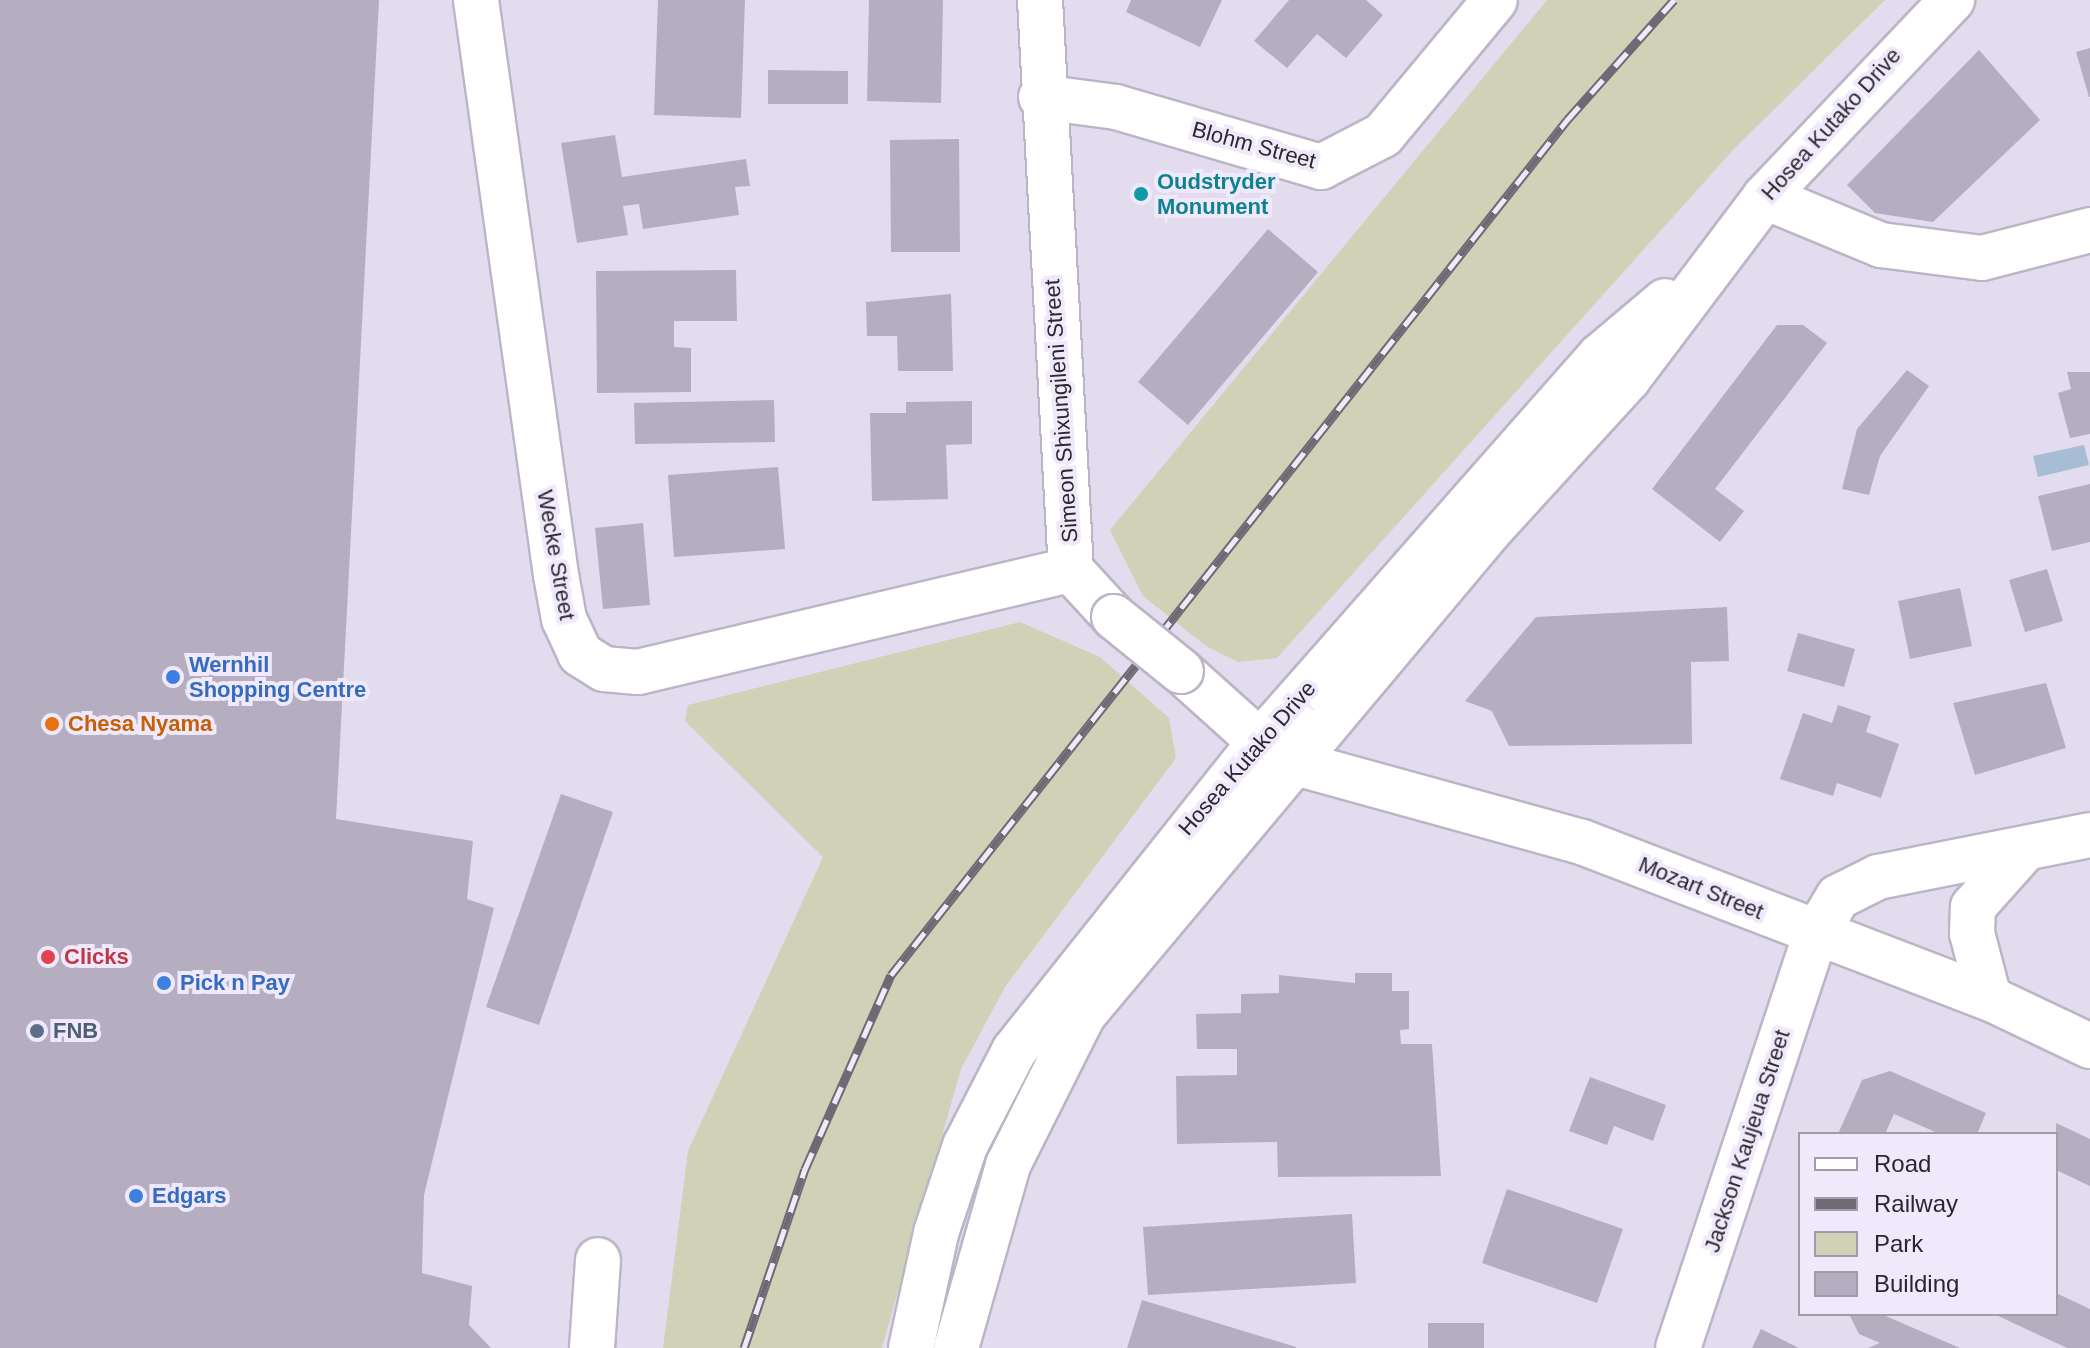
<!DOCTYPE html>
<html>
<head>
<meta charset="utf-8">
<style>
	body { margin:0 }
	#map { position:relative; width:2090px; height:1348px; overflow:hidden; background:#e3dcef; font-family:Arial,sans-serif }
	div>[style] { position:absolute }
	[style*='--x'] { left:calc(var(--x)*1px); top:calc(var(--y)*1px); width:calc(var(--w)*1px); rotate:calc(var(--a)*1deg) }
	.green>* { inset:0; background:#cfd2b6 }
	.water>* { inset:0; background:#a7bdd4 }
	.building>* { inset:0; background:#b5aec0 }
	.roads { filter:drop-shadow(2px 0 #bcb5c7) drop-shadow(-2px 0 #bcb5c7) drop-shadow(0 2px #bcb5c7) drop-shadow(0 -2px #bcb5c7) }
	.minor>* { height:44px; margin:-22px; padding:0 22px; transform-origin:22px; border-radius:22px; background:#fff }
	.major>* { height:44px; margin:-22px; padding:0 22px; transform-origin:22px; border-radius:22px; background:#fff }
	.rail>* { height:9px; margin-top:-4.5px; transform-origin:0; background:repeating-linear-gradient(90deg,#f0e9fc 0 18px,#6e6974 0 36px); box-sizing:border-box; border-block:2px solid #6e6974 }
	.bridges { filter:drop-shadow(2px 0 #bcb5c7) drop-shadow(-2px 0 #bcb5c7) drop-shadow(0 2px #bcb5c7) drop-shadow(0 -2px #bcb5c7) }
	.minor-bridge>* { height:44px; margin:-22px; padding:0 22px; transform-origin:22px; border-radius:22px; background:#fff }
	.dots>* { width:22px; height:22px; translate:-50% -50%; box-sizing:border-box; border:4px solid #f0e9fc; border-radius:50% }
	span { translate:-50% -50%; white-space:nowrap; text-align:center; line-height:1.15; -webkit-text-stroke:8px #f0e9fc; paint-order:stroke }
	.street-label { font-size:22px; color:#2a272e }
	.culture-label { font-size:22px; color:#0d838f; font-weight:700 }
	.left { translate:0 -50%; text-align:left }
	.shop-label { font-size:22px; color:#366cbe; font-weight:700 }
	.food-label { font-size:22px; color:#c56008; font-weight:700 }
	.health-label { font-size:22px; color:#be3a42; font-weight:700 }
	.service-label { font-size:22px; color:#4e5e75; font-weight:700 }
	.legend { position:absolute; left:1798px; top:1132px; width:260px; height:184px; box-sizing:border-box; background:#f0e9fc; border:2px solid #a19baa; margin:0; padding:10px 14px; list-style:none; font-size:24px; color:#2a272e }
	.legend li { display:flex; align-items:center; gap:16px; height:40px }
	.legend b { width:40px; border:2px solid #a19baa }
</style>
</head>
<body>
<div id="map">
	<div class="green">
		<i style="clip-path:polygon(1547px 0,1885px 0,1733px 150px,1277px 658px,1238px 662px,1206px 646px,1143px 596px,1110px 530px)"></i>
		<i style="clip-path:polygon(1020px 622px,1100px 657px,1169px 718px,1176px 758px,1005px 987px,961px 1069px,882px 1348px,663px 1348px,688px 1151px,823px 857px,685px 721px,688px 705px)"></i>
	</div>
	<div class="water">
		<i style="clip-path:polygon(2084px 445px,2089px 465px,2038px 477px,2033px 456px)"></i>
	</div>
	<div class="building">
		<i style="clip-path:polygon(0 0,379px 0,336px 819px,473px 841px,467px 899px,494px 908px,424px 1195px,422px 1273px,472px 1286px,469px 1325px,491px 1348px,0 1348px)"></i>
		<i style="clip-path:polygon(658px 0,745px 0,741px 118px,654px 115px)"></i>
		<i style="clip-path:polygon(869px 0,943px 0,941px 103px,867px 101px)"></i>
		<i style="clip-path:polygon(1131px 0,1222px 0,1200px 47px,1126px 12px)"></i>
		<i style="clip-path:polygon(1289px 0,1366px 0,1383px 15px,1346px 58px,1317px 34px,1287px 68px,1254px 41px)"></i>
		<i style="clip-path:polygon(2090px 48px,2090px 97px,2089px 97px,2076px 52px)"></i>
		<i style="clip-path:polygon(1979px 50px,2040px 120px,1933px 222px,1875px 213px,1847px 185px)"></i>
		<i style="clip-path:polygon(768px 70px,848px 71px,848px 104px,768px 104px)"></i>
		<i style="clip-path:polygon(615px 135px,622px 177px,746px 159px,750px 186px,735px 187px,739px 215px,643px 229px,639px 204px,623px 206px,628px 235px,577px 243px,561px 143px)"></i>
		<i style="clip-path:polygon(959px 139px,960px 252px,891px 252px,890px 140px)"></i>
		<i style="clip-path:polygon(1268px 229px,1318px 272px,1188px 425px,1138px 382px)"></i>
		<i style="clip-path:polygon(736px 270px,737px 321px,674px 321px,674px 347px,691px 348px,691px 392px,597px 393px,596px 271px)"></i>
		<i style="clip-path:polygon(951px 294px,953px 371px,898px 371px,897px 336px,867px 336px,866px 302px)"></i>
		<i style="clip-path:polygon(1777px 325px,1803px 325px,1827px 343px,1715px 489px,1744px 511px,1720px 542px,1652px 489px)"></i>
		<i style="clip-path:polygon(1907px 370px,1929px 386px,1880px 456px,1869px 495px,1842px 489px,1857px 429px)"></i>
		<i style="clip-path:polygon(2067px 372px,2090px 372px,2090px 434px,2070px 438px,2058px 393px,2071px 389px)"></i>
		<i style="clip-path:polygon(774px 400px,775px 442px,635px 444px,634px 403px)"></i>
		<i style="clip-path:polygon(972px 401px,972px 444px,946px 445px,948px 499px,872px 501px,870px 413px,906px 413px,906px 402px)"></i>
		<i style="clip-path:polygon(778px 467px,785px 549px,674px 557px,668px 475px)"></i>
		<i style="clip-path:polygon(2090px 484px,2090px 542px,2052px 551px,2038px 496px)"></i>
		<i style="clip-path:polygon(643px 523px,650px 605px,603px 609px,595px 528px)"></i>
		<i style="clip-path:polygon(2047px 569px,2063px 621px,2025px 632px,2009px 580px)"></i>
		<i style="clip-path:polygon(1960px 588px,1972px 646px,1910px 659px,1898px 601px)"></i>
		<i style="clip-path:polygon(1727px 607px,1729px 661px,1691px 662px,1692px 744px,1509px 746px,1492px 711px,1465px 701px,1536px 617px)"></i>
		<i style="clip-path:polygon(1798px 633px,1855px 649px,1844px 687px,1787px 671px)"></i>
		<i style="clip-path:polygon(2046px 683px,2066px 748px,1975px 775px,1953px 703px)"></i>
		<i style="clip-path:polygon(1838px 705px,1871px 716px,1866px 732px,1899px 744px,1881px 798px,1837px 783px,1833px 796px,1780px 779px,1803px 713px,1832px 723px)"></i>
		<i style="clip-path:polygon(561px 794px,613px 812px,539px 1025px,486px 1007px)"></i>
		<i style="clip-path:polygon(1355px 973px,1392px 973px,1392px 991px,1409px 991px,1409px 1029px,1400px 1030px,1401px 1044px,1432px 1044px,1441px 1176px,1278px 1177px,1277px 1142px,1177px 1144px,1176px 1076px,1237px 1075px,1237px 1049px,1197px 1049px,1196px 1014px,1241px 1013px,1241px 994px,1279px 993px,1279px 975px,1355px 983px)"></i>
		<i style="clip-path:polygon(1890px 1071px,1986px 1113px,1977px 1134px,1940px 1134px,1894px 1114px,1885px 1134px,1838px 1134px,1862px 1080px)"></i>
		<i style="clip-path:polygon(1590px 1077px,1666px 1105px,1653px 1141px,1614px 1126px,1607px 1145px,1569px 1131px)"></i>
		<i style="clip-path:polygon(2056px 1123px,2090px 1139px,2090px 1186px,2056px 1170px)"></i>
		<i style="clip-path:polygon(1507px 1189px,1623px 1229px,1597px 1303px,1482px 1263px)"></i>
		<i style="clip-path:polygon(1352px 1214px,1356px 1283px,1148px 1295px,1143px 1227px)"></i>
		<i style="clip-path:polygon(2056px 1293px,2090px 1309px,2090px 1348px,2067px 1348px,1994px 1314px,2056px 1314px)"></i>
		<i style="clip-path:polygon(1142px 1300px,1296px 1347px,1296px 1348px,1127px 1348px)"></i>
		<i style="clip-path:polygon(1849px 1314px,1881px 1314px,1960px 1348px,1868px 1348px,1880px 1343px,1859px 1334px)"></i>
		<i style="clip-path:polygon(1428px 1323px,1484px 1323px,1484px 1348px,1428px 1348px)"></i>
		<i style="clip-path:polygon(1761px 1329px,1799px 1348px,1752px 1348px)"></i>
	</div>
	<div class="roads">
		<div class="minor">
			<i style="--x:476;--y:0;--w:581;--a:82.08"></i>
			<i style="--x:556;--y:575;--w:45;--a:79.7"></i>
			<i style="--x:564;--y:619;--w:38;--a:65"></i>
			<i style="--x:580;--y:654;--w:28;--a:32"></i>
			<i style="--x:604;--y:669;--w:34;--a:5"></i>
			<i style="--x:638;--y:672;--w:445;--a:-13.3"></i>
			<i style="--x:1040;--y:0;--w:571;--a:86.89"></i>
			<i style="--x:1071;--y:570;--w:64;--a:47.5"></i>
			<i style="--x:1041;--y:97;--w:76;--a:7.6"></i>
			<i style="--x:1116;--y:107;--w:214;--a:16.3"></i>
			<i style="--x:1321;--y:167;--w:70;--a:-27.3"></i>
			<i style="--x:1383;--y:135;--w:175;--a:-50.3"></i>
			<i style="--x:1765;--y:197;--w:126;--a:22.5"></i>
			<i style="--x:1881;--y:245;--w:102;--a:7.3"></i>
			<i style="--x:1982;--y:258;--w:112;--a:-14.5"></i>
			<i style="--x:1181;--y:671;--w:106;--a:41.9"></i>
			<i style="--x:1260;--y:742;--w:45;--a:29.4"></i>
			<i style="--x:1299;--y:764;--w:294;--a:15.4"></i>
			<i style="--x:1582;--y:842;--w:436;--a:21"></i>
			<i style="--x:1989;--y:998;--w:112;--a:25.4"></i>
			<i style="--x:1989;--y:998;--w:67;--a:-104.7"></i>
			<i style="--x:1972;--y:933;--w:26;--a:-88"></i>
			<i style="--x:1973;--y:907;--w:74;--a:-48.3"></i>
			<i style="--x:592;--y:1348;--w:88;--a:-86.1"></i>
			<i style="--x:1678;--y:1348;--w:436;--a:-71.6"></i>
			<i style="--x:1816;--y:934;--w:43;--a:-59.3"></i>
			<i style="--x:1838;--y:897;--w:45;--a:-26.6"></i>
			<i style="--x:1878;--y:877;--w:216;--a:-11.2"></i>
		</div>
		<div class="major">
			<i style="--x:911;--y:1348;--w:118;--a:-77.7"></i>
			<i style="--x:936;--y:1233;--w:92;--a:-71.6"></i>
			<i style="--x:965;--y:1146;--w:107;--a:-62.7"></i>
			<i style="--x:1014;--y:1051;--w:395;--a:-51.5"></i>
			<i style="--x:1260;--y:742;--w:514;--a:-48.63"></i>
			<i style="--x:1600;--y:356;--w:85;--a:-40.2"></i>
			<i style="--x:956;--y:1348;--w:190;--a:-74.1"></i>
			<i style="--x:1008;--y:1165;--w:168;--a:-63.4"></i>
			<i style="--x:1083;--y:1015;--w:633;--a:-50"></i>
			<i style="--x:1490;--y:530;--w:205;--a:-47.6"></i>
			<i style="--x:1628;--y:379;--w:228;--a:-53"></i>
			<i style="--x:1765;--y:197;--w:272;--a:-46.5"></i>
		</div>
	</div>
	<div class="rail">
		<i style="--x:744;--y:1348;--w:189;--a:-71.2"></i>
		<i style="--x:805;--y:1169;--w:212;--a:-66.1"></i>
		<i style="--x:891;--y:975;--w:1090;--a:-51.67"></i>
		<i style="--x:1567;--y:120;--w:161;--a:-48.3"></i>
	</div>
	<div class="bridges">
		<div class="minor-bridge">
			<i style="--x:1114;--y:617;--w:86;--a:38.9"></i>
		</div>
	</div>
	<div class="dots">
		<i style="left:1141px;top:194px;background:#0f9aa8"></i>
		<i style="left:173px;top:677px;background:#3f7fe0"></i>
		<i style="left:52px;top:724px;background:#e8710a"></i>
		<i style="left:48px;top:957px;background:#e0444e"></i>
		<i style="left:164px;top:983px;background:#3f7fe0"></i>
		<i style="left:37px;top:1031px;background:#5c6f8a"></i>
		<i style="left:136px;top:1196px;background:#3f7fe0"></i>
	</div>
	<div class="street-label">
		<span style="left:1831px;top:124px;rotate:-48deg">Hosea Kutako Drive</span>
		<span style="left:1254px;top:145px;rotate:15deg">Blohm Street</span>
		<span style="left:1061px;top:411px;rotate:-94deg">Simeon Shixungileni Street</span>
		<span style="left:556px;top:555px;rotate:80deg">Wecke Street</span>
		<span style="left:1247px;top:758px;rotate:-49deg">Hosea Kutako Drive</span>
		<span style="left:1701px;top:888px;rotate:22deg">Mozart Street</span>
		<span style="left:1747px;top:1141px;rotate:-72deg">Jackson Kaujeua Street</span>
	</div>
	<div class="culture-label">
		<span class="left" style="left:1157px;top:194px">Oudstryder<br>Monument</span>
	</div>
	<div class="shop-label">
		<span class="left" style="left:189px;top:677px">Wernhil<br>Shopping Centre</span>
		<span class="left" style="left:180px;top:983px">Pick n Pay</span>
		<span class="left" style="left:152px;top:1196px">Edgars</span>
	</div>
	<div class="food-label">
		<span class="left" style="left:68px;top:724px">Chesa Nyama</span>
	</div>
	<div class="health-label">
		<span class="left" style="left:64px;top:957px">Clicks</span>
	</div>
	<div class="service-label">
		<span class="left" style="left:53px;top:1031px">FNB</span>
	</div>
	<ul class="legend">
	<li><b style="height:10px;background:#fff"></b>Road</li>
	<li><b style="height:10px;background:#6e6974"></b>Railway</li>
	<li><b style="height:22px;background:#cfd2b6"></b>Park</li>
	<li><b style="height:22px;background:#b5aec0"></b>Building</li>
	</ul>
</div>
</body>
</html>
